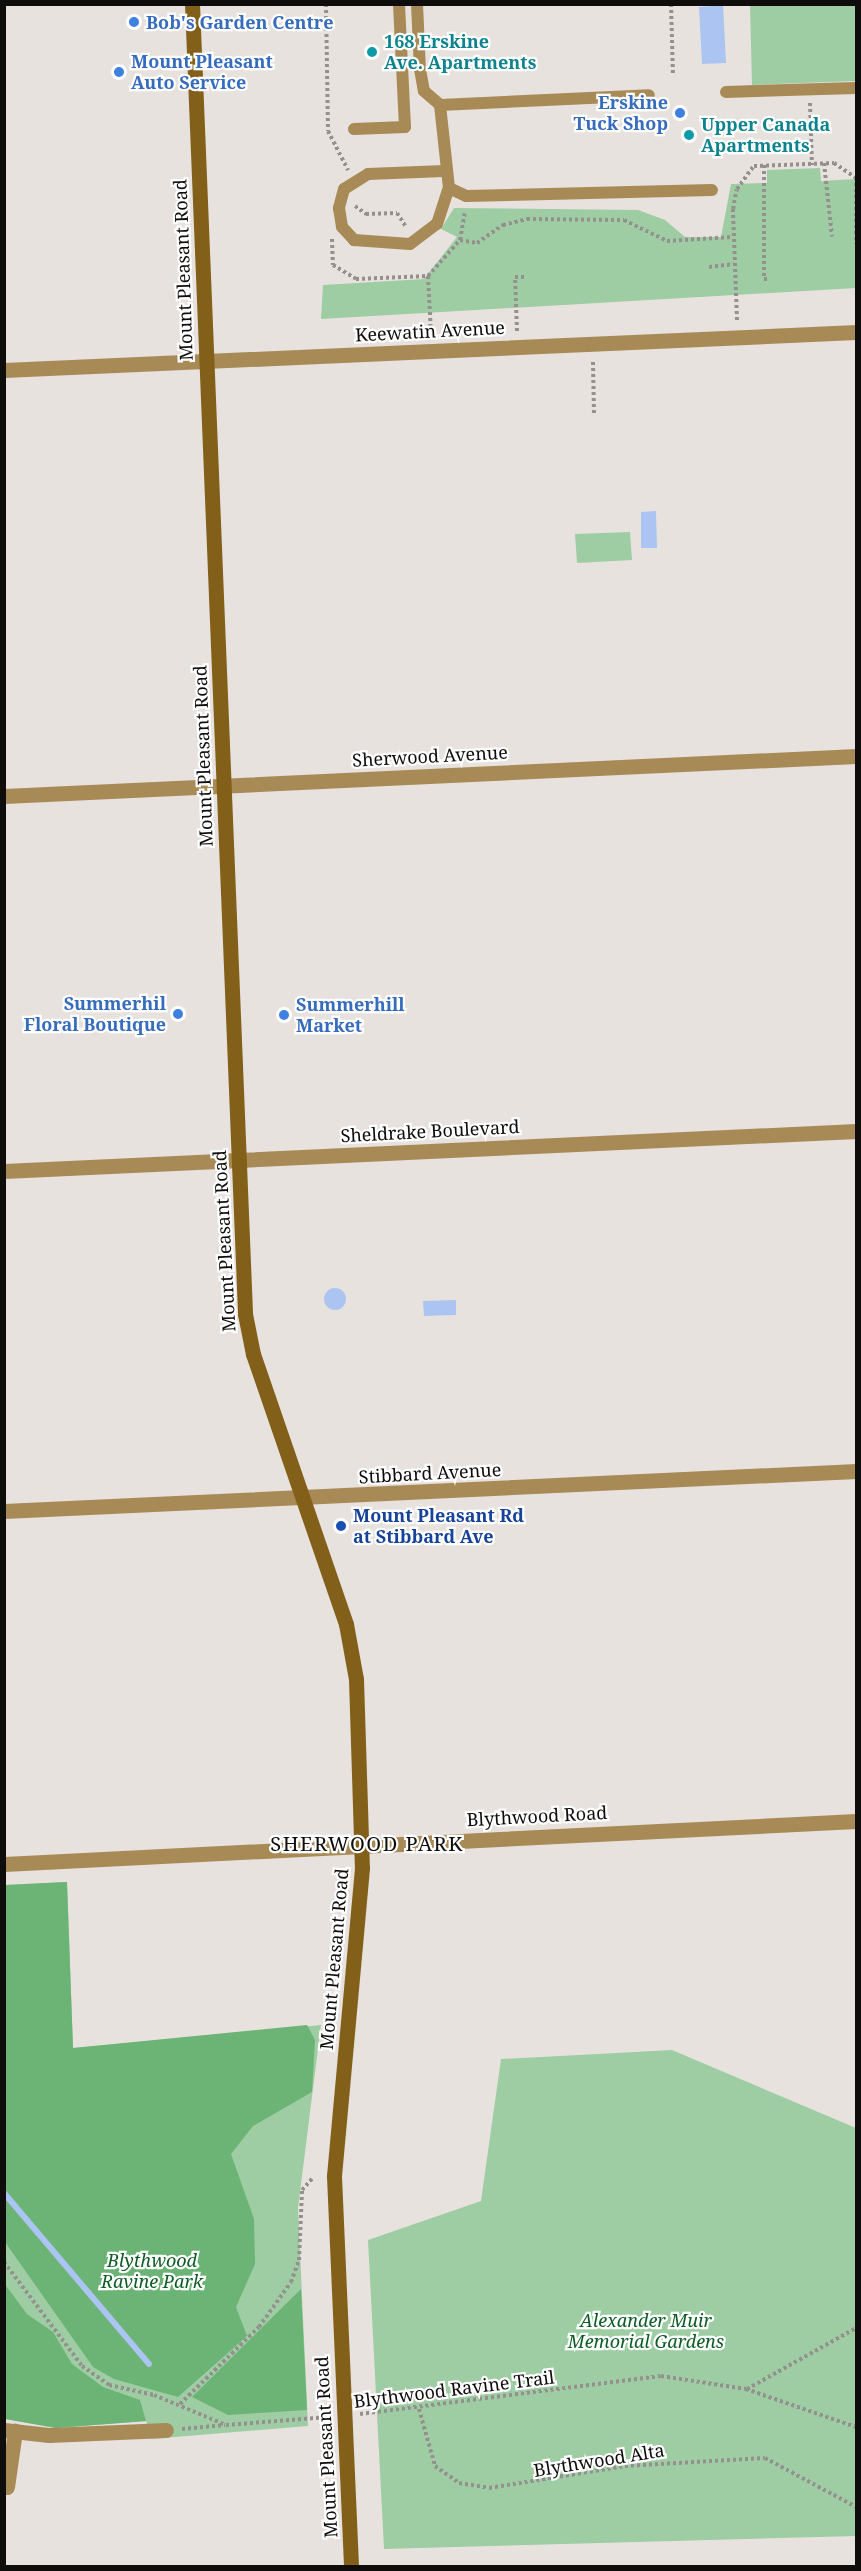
<!DOCTYPE html>
<html>
<head>
<meta charset="utf-8">
<style>
	body { margin:0 }
	#map { position:relative; width:861px; height:2571px; overflow:hidden; background:#e8e2df; font-family:"Noto Serif",serif }
	div>[style] { position:absolute }
	[style*='--x'] { left:calc(var(--x)*1px); top:calc(var(--y)*1px); width:calc(var(--w)*1px); rotate:calc(var(--a)*1deg) }
	.green>* { inset:0; background:#9ecda3 }
	.forest>* { inset:0; background:#6cb376 }
	.water>* { inset:0; background:#abc4f1 }
	.round { border-radius:50% }
	.stream>* { height:6px; margin:-3px; padding:0 3px; transform-origin:3px; border-radius:3px; background:#abc4f1 }
	.path>* { height:4px; margin-top:-2px; transform-origin:0; background:repeating-linear-gradient(90deg,#94908e 0 3px,transparent 0 6px) }
	.service>* { height:12px; margin:-6px; padding:0 6px; transform-origin:6px; border-radius:6px; background:#a88a56 }
	.minor>* { height:15px; margin:-7.5px; padding:0 7.5px; transform-origin:7.5px; border-radius:7.5px; background:#a88a56 }
	.tertiary>* { height:15px; margin:-7.5px; padding:0 7.5px; transform-origin:7.5px; border-radius:7.5px; background:#a88a56 }
	.secondary>* { height:15px; margin:-7.5px; padding:0 7.5px; transform-origin:7.5px; border-radius:7.5px; background:#836019 }
	.secondary-bridge>* { height:15px; margin:-7.5px; padding:0 7.5px; transform-origin:7.5px; border-radius:7.5px; background:#836019 }
	.dots>* { width:16px; height:16px; translate:-50% -50%; box-sizing:border-box; border:3px solid #fff; border-radius:50% }
	span { translate:-50% -50%; white-space:nowrap; text-align:center; line-height:1.15; -webkit-text-stroke:4.5px #fff; paint-order:stroke }
	.shop-label { font-size:18px; color:#366cbe; font-weight:700 }
	.left { translate:0 -50%; text-align:left }
	.right { translate:-100% -50%; text-align:right }
	.culture-label { font-size:18px; color:#0d838f; font-weight:700 }
	.street-label { font-size:18px; color:#0e0d0c }
	.transit-label { font-size:18px; color:#164399; font-weight:700 }
	.park-label { font-size:18px; color:#0c5c23; font-style:italic }
	.neighbourhood-label { font-size:20px; color:#0e0d0c; letter-spacing:1.5px }
	.frame { position:absolute; inset:0; border:6px solid #0e0d0c; pointer-events:none }
</style>
</head>
<body>
<div id="map">
	<div class="green">
		<i style="clip-path:polygon(750px 5px,856px 5px,856px 81px,752px 85px)"></i>
		<i style="clip-path:polygon(820px 168px,821px 181px,856px 179px,856px 288px,321px 319px,323px 285px,424px 279px,457px 237px,441px 229px,454px 208px,638px 210px,665px 220px,685px 237px,721px 237px,731px 184px,767px 183px,767px 170px)"></i>
		<i style="clip-path:polygon(630px 532px,632px 560px,577px 563px,575px 534px)"></i>
		<i style="clip-path:polygon(67px 1882px,73px 2048px,321px 2025px,298px 2208px,308px 2426px,151px 2439px,146px 2421px,56px 2428px,5px 2419px,5px 1885px)"></i>
		<i style="clip-path:polygon(672px 2050px,856px 2128px,856px 2536px,384px 2549px,368px 2240px,481px 2201px,501px 2059px)"></i>
	</div>
	<div class="forest">
		<i style="clip-path:polygon(67px 1882px,73px 2048px,307px 2025px,315px 2040px,312px 2092px,253px 2126px,231px 2154px,254px 2219px,255px 2264px,236px 2307px,247px 2336px,178px 2397px,114px 2379px,93px 2367px,5px 2242px,5px 1885px)"></i>
		<i style="clip-path:polygon(4px 2283px,27px 2314px,53px 2332px,72px 2364px,103px 2387px,140px 2400px,146px 2421px,56px 2428px,5px 2419px)"></i>
		<i style="clip-path:polygon(301px 2289px,307px 2410px,228px 2415px,192px 2397px)"></i>
	</div>
	<div class="water">
		<i style="clip-path:polygon(723px 5px,726px 63px,702px 64px,699px 7px)"></i>
		<i style="clip-path:polygon(656px 511px,657px 548px,641px 548px,641px 512px)"></i>
		<i class="round" style="left:324px;top:1288px;width:22px;height:22px"></i>
		<i style="clip-path:polygon(456px 1300px,456px 1315px,424px 1316px,423px 1301px)"></i>
	</div>
	<div class="stream">
		<i style="--x:4;--y:2193;--w:224;--a:49.7"></i>
	</div>
	<div class="path">
		<i style="--x:326;--y:4;--w:127;--a:89.1"></i>
		<i style="--x:328;--y:131;--w:44;--a:62.9"></i>
		<i style="--x:671;--y:4;--w:70;--a:88.4"></i>
		<i style="--x:856;--y:4;--w:1;--a:90"></i>
		<i style="--x:810;--y:103;--w:62;--a:88.2"></i>
		<i style="--x:824;--y:163;--w:74;--a:83.8"></i>
		<i style="--x:764;--y:165;--w:114;--a:90"></i>
		<i style="--x:764;--y:279;--w:5;--a:0"></i>
		<i style="--x:856;--y:177;--w:67;--a:90"></i>
		<i style="--x:355;--y:206;--w:14;--a:36"></i>
		<i style="--x:366;--y:214;--w:31;--a:-2"></i>
		<i style="--x:397;--y:213;--w:17;--a:57"></i>
		<i style="--x:332;--y:239;--w:26;--a:88"></i>
		<i style="--x:333;--y:265;--w:27;--a:31"></i>
		<i style="--x:356;--y:279;--w:72;--a:-2.4"></i>
		<i style="--x:428;--y:276;--w:48;--a:-48.4"></i>
		<i style="--x:460;--y:240;--w:28;--a:-80"></i>
		<i style="--x:460;--y:240;--w:17;--a:10"></i>
		<i style="--x:477;--y:243;--w:32;--a:-35"></i>
		<i style="--x:503;--y:225;--w:25;--a:-14"></i>
		<i style="--x:527;--y:219;--w:97;--a:0.6"></i>
		<i style="--x:624;--y:220;--w:48;--a:26"></i>
		<i style="--x:667;--y:241;--w:65;--a:-3.5"></i>
		<i style="--x:709;--y:267;--w:25;--a:-7"></i>
		<i style="--x:428;--y:276;--w:58;--a:87"></i>
		<i style="--x:737;--y:320;--w:111;--a:-92.1"></i>
		<i style="--x:733;--y:209;--w:20;--a:-79"></i>
		<i style="--x:737;--y:189;--w:29;--a:-54"></i>
		<i style="--x:754;--y:166;--w:80;--a:-2.1"></i>
		<i style="--x:834;--y:163;--w:27;--a:34"></i>
		<i style="--x:517;--y:331;--w:54;--a:-92.1"></i>
		<i style="--x:515;--y:277;--w:11;--a:0"></i>
		<i style="--x:593;--y:362;--w:54;--a:88.9"></i>
		<i style="--x:4;--y:2262;--w:130;--a:53.1"></i>
		<i style="--x:82;--y:2366;--w:33;--a:35"></i>
		<i style="--x:109;--y:2385;--w:46;--a:12.5"></i>
		<i style="--x:154;--y:2395;--w:78;--a:22.6"></i>
		<i style="--x:226;--y:2425;--w:103;--a:-4.4"></i>
		<i style="--x:747;--y:2389;--w:125;--a:-29.2"></i>
		<i style="--x:180;--y:2404;--w:110;--a:-44.3"></i>
		<i style="--x:259;--y:2327;--w:55;--a:-54.6"></i>
		<i style="--x:291;--y:2282;--w:23;--a:-70"></i>
		<i style="--x:299;--y:2260;--w:70;--a:-87.5"></i>
		<i style="--x:302;--y:2190;--w:15;--a:-48"></i>
		<i style="--x:419;--y:2409;--w:59;--a:74.3"></i>
		<i style="--x:435;--y:2466;--w:29;--a:35"></i>
		<i style="--x:459;--y:2483;--w:30;--a:9"></i>
		<i style="--x:489;--y:2488;--w:138;--a:-9.2"></i>
		<i style="--x:625;--y:2466;--w:140;--a:-3.3"></i>
		<i style="--x:765;--y:2458;--w:103;--a:28.3"></i>
		<i style="--x:360;--y:2414;--w:303;--a:-7.2"></i>
		<i style="--x:661;--y:2376;--w:86;--a:8.7"></i>
		<i style="--x:746;--y:2389;--w:116;--a:19.1"></i>
		<i style="--x:182;--y:2429;--w:43;--a:-5.3"></i>
	</div>
	<div class="service">
		<i style="--x:417;--y:4;--w:65;--a:87.4"></i>
		<i style="--x:420;--y:69;--w:22;--a:80"></i>
		<i style="--x:424;--y:91;--w:21;--a:41"></i>
		<i style="--x:440;--y:105;--w:83;--a:83.8"></i>
		<i style="--x:449;--y:188;--w:19;--a:25"></i>
		<i style="--x:466;--y:196;--w:246;--a:-1.4"></i>
		<i style="--x:726;--y:92;--w:130;--a:-1.8"></i>
		<i style="--x:440;--y:105;--w:209;--a:-2.7"></i>
		<i style="--x:354;--y:129;--w:51;--a:-2.2"></i>
		<i style="--x:405;--y:127;--w:123;--a:-92.8"></i>
		<i style="--x:444;--y:171;--w:76;--a:177.7"></i>
		<i style="--x:368;--y:174;--w:28;--a:148"></i>
		<i style="--x:344;--y:189;--w:20;--a:105"></i>
		<i style="--x:339;--y:208;--w:19;--a:81"></i>
		<i style="--x:342;--y:227;--w:18;--a:47"></i>
		<i style="--x:354;--y:240;--w:56;--a:4.1"></i>
		<i style="--x:410;--y:244;--w:34;--a:-37"></i>
		<i style="--x:437;--y:224;--w:38;--a:-72"></i>
	</div>
	<div class="minor">
		<i style="--x:4;--y:370;--w:853;--a:-2.55"></i>
		<i style="--x:4;--y:796;--w:853;--a:-2.69"></i>
		<i style="--x:4;--y:1171;--w:853;--a:-2.69"></i>
		<i style="--x:4;--y:1511;--w:853;--a:-2.69"></i>
		<i style="--x:4;--y:2430;--w:45;--a:6.3"></i>
		<i style="--x:49;--y:2435;--w:117;--a:-2.4"></i>
		<i style="--x:7;--y:2487;--w:57;--a:-81.9"></i>
	</div>
	<div class="tertiary">
		<i style="--x:4;--y:1864;--w:853;--a:-2.89"></i>
	</div>
	<div class="secondary">
		<i style="--x:192;--y:4;--w:1311;--a:87.68"></i>
		<i style="--x:245;--y:1314;--w:41;--a:78.7"></i>
		<i style="--x:253;--y:1354;--w:286;--a:71"></i>
		<i style="--x:346;--y:1624;--w:56;--a:79.7"></i>
		<i style="--x:356;--y:1679;--w:189;--a:88.2"></i>
		<i style="--x:362;--y:1868;--w:309;--a:95.2"></i>
	</div>
	<div class="secondary-bridge">
		<i style="--x:334;--y:2176;--w:390;--a:87.5"></i>
	</div>
	<div class="dots">
		<i style="left:134px;top:22px;background:#3f7fe0"></i>
		<i style="left:372px;top:52px;background:#0f9aa8"></i>
		<i style="left:119px;top:72px;background:#3f7fe0"></i>
		<i style="left:680px;top:113px;background:#3f7fe0"></i>
		<i style="left:689px;top:135px;background:#0f9aa8"></i>
		<i style="left:178px;top:1014px;background:#3f7fe0"></i>
		<i style="left:284px;top:1015px;background:#3f7fe0"></i>
		<i style="left:341px;top:1526px;background:#1a4fb4"></i>
	</div>
	<div class="shop-label">
		<span class="left" style="left:146px;top:22px">Bob's Garden Centre</span>
		<span class="left" style="left:131px;top:72px">Mount Pleasant<br>Auto Service</span>
		<span class="right" style="left:668px;top:113px">Erskine<br>Tuck Shop</span>
		<span class="right" style="left:166px;top:1014px">Summerhil<br>Floral Boutique</span>
		<span class="left" style="left:296px;top:1015px">Summerhill<br>Market</span>
	</div>
	<div class="culture-label">
		<span class="left" style="left:384px;top:52px">168 Erskine<br>Ave. Apartments</span>
		<span class="left" style="left:701px;top:135px">Upper Canada<br>Apartments</span>
	</div>
	<div class="street-label">
		<span style="left:183px;top:270px;rotate:-92deg">Mount Pleasant Road</span>
		<span style="left:430px;top:331px;rotate:-3deg">Keewatin Avenue</span>
		<span style="left:203px;top:756px;rotate:-92deg">Mount Pleasant Road</span>
		<span style="left:430px;top:756px;rotate:-3deg">Sherwood Avenue</span>
		<span style="left:430px;top:1131px;rotate:-3deg">Sheldrake Boulevard</span>
		<span style="left:224px;top:1241px;rotate:-93deg">Mount Pleasant Road</span>
		<span style="left:430px;top:1473px;rotate:-3deg">Stibbard Avenue</span>
		<span style="left:537px;top:1816px;rotate:-3deg">Blythwood Road</span>
		<span style="left:334px;top:1959px;rotate:-85deg">Mount Pleasant Road</span>
		<span style="left:454px;top:2389px;rotate:-7deg">Blythwood Ravine Trail</span>
		<span style="left:326px;top:2447px;rotate:-93deg">Mount Pleasant Road</span>
		<span style="left:599px;top:2460px;rotate:-9deg">Blythwood Alta</span>
	</div>
	<div class="transit-label">
		<span class="left" style="left:353px;top:1526px">Mount Pleasant Rd<br>at Stibbard Ave</span>
	</div>
	<div class="park-label">
		<span style="left:152px;top:2271px">Blythwood<br>Ravine Park</span>
		<span style="left:646px;top:2331px">Alexander Muir<br>Memorial Gardens</span>
	</div>
	<div class="neighbourhood-label">
		<span style="left:367px;top:1843px">SHERWOOD PARK</span>
	</div>
	<div class="frame"></div>
</div>
</body>
</html>
